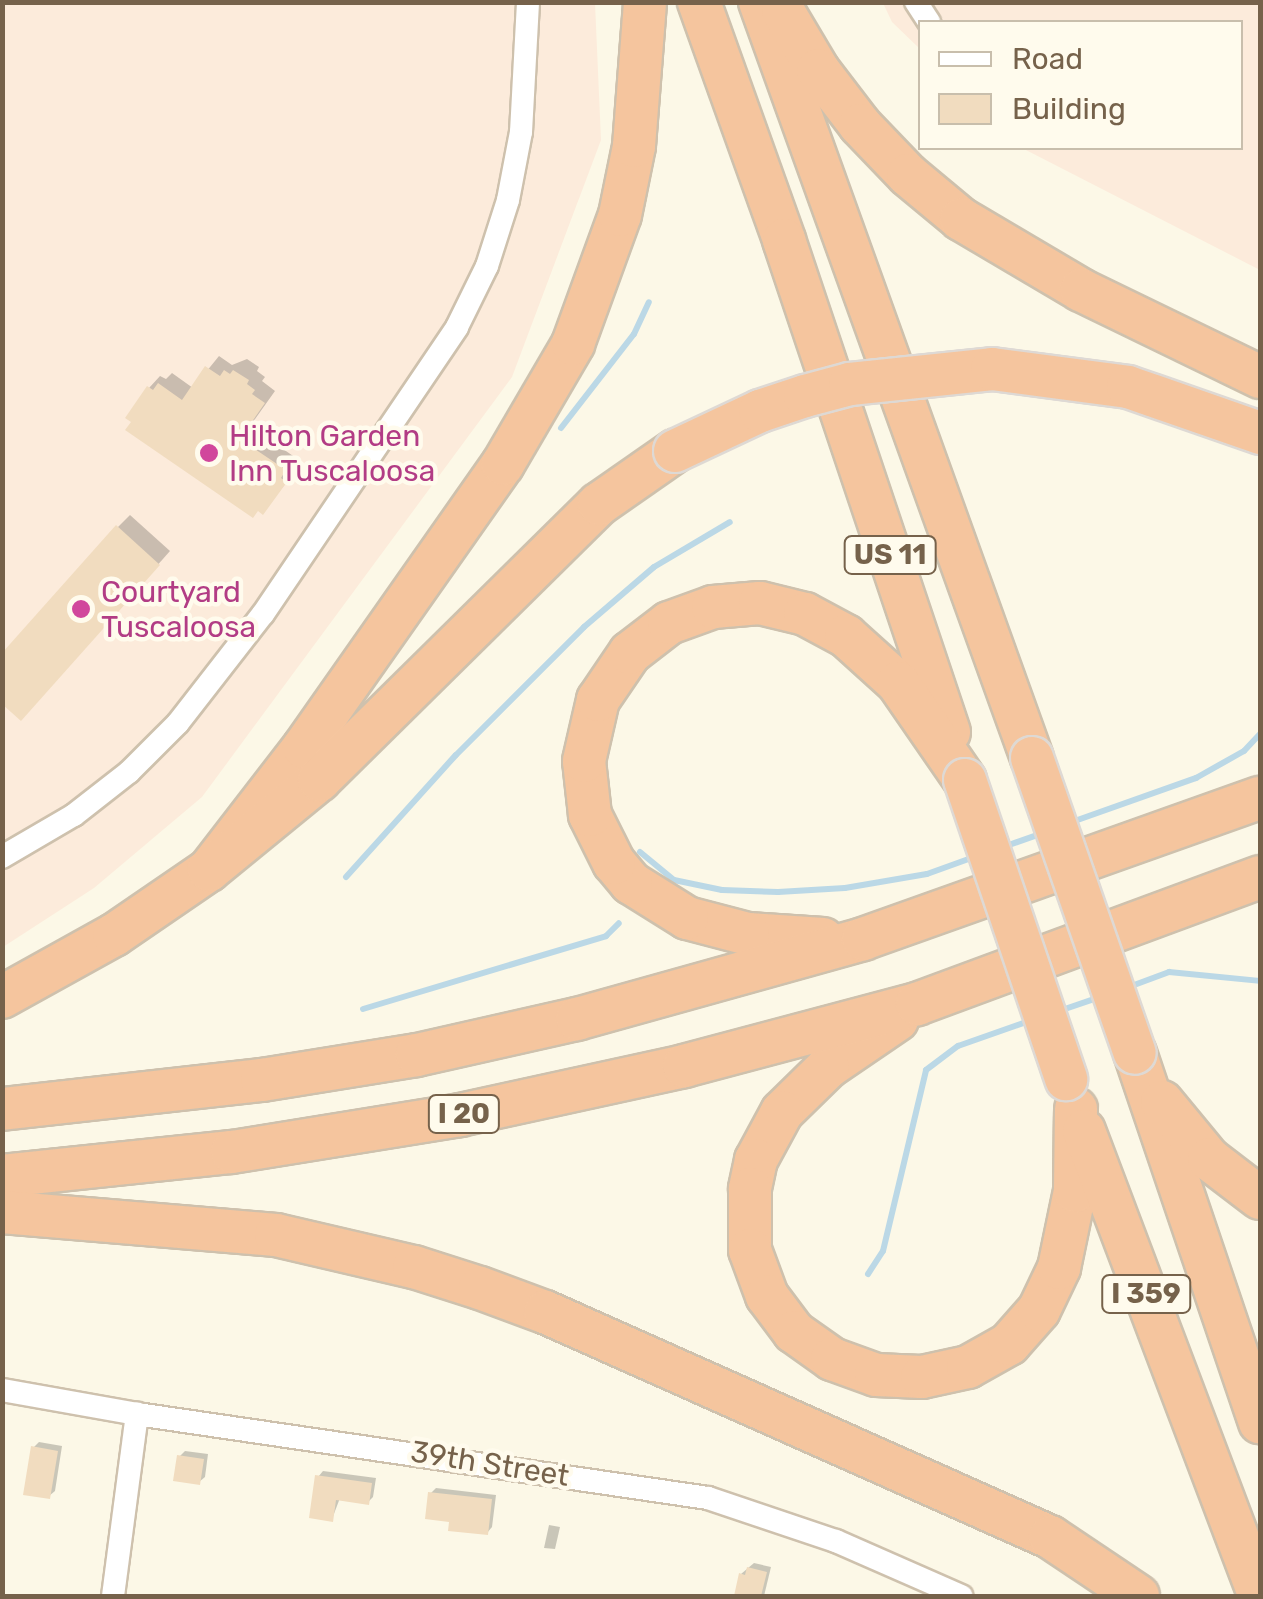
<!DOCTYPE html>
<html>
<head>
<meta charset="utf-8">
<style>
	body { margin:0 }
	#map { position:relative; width:1263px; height:1599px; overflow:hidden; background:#fcf8e7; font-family:Rubik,sans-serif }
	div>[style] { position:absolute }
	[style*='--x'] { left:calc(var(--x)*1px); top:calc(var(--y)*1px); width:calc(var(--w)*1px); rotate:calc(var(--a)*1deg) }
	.commercial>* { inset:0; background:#fcebdb }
	.shadow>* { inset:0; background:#0003 }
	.stream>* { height:6px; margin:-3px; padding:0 3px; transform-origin:3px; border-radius:3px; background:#bbd8e6 }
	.building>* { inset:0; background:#f1dcbf }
	.roads { filter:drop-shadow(2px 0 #cec1ad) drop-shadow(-2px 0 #cec1ad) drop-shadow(0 2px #cec1ad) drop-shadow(0 -2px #cec1ad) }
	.street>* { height:22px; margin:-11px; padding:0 11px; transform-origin:11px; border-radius:11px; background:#fff }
	.highway>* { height:42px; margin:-21px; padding:0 21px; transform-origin:21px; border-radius:21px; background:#f5c59e }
	.bridges { filter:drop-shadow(2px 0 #ded9d4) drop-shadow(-2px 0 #ded9d4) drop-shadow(0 2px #ded9d4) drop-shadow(0 -2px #ded9d4) }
	.highway-bridge>* { height:42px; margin:-21px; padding:0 21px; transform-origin:21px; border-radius:21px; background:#f5c59e }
	.dots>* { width:28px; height:28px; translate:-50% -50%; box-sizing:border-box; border:5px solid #fffbed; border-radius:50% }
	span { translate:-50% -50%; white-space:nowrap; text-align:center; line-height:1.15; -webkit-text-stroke:9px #fffbed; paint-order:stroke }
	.shield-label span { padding:2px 8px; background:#fffbed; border:2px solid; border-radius:8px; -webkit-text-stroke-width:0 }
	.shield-label { font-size:28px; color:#76624b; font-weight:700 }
	.hotel-label { font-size:30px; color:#b23c85 }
	.left { translate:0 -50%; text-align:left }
	.street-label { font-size:30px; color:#76624b }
	.frame { position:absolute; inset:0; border:5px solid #76624b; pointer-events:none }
	.legend { position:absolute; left:918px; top:20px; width:325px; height:130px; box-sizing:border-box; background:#fffbed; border:2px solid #c8beac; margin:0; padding:12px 18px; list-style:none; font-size:30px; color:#76624b }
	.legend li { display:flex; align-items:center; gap:20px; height:50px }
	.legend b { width:50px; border:2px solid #c8beac }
</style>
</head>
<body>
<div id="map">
	<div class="commercial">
		<i style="clip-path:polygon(3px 3px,595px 3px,601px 140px,512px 377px,202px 797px,94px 888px,3px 947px)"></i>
		<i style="clip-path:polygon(883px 3px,1260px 3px,1260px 270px,1022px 148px,1240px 148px,1240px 22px,920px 22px,920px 49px,892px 22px)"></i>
	</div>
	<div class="shadow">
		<i style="clip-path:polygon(219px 356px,232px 365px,247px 359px,259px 367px,257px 371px,265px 377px,262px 381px,275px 391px,250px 426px,296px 458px,291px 465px,297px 469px,263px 512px,149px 388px,160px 376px,166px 379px,172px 373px,193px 388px)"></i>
		<i style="clip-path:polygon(130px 515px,170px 551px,33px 706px,118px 527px)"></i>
		<i style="clip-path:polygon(39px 1442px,62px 1446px,55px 1491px,49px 1496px,33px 1448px)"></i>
		<i style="clip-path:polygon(185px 1451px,208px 1454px,205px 1477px,199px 1482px,179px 1457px)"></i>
		<i style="clip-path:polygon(323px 1471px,376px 1478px,373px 1497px,368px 1502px,340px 1498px,332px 1519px,318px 1477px)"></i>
		<i style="clip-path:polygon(436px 1488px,496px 1495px,492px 1527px,487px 1533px,452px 1520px,431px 1493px)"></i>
		<i style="clip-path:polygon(549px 1525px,560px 1527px,555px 1549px,544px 1548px)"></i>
		<i style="clip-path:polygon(754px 1563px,771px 1567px,764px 1596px,736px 1596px,741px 1574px)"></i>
	</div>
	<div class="stream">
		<i style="--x:561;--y:428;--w:119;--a:-52.2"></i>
		<i style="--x:634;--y:334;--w:35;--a:-65"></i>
		<i style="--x:1069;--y:823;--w:135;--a:-19.5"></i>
		<i style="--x:1196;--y:778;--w:55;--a:-29.4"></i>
		<i style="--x:1244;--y:751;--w:23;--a:-47"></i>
		<i style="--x:1003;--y:847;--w:42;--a:-19.3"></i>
		<i style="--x:640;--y:852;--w:44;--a:39.5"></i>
		<i style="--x:674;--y:880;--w:49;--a:11.8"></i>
		<i style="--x:722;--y:890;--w:56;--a:2"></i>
		<i style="--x:778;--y:892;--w:67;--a:-3.4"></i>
		<i style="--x:845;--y:888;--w:83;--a:-9.7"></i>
		<i style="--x:927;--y:874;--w:53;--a:-19.8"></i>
		<i style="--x:346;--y:877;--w:164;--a:-48"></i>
		<i style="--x:456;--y:755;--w:181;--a:-45"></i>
		<i style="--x:584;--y:627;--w:92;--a:-40.6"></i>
		<i style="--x:654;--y:567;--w:88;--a:-30.6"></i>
		<i style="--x:1126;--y:988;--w:46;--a:-20.4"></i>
		<i style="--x:1169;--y:972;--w:91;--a:5.6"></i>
		<i style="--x:363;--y:1009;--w:254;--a:-16.7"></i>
		<i style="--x:606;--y:936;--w:18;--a:-45"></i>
		<i style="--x:1059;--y:1011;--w:43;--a:-18.9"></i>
		<i style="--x:868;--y:1274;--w:27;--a:-57"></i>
		<i style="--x:883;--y:1251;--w:186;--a:-76.6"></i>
		<i style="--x:926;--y:1070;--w:40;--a:-37"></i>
		<i style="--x:958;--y:1046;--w:75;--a:-19.4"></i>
	</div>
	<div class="building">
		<i style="clip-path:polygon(205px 366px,220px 376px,224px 370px,230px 374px,233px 370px,249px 380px,247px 384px,255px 390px,252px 394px,265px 403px,240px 439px,286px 470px,281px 478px,287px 482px,263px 515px,258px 511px,253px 518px,125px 430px,131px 422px,125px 418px,147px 386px,153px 390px,158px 383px,182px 400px)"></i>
		<i style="clip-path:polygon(116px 525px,160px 565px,21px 721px,2px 704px,2px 653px)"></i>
		<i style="clip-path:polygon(31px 1446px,58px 1451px,50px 1499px,23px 1495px)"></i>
		<i style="clip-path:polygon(177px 1455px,204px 1459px,200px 1485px,173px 1481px)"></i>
		<i style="clip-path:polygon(315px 1475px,372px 1483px,369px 1505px,336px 1500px,333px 1522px,309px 1518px)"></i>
		<i style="clip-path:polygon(428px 1492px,492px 1499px,488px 1535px,448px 1531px,449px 1522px,425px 1519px)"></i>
		<i style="clip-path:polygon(747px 1567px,767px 1572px,761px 1596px,734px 1596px,739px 1573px,745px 1575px)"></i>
	</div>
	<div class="roads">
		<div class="street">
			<i style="--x:916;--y:2;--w:24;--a:57"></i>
			<i style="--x:2;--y:857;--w:83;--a:-30.3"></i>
			<i style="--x:74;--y:815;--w:70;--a:-38"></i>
			<i style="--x:129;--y:772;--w:69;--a:-45"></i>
			<i style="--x:178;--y:723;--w:138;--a:-52.1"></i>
			<i style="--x:263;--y:614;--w:346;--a:-55.9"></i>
			<i style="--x:457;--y:327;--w:68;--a:-63.8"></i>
			<i style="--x:487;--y:266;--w:69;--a:-72.3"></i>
			<i style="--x:508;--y:200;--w:69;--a:-79.2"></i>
			<i style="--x:521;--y:132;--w:130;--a:-86.9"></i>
			<i style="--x:2;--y:1390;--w:137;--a:10.1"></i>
			<i style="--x:137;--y:1414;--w:577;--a:8.37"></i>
			<i style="--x:708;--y:1498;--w:135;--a:18.6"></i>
			<i style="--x:836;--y:1541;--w:137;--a:23.7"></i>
			<i style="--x:113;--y:1596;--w:184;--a:-82.5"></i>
		</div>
		<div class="highway">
			<i style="--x:699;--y:2;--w:253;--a:70.3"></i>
			<i style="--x:784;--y:240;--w:519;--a:71.46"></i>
			<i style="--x:760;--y:2;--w:803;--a:70.21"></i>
			<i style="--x:783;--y:11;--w:69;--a:59.3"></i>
			<i style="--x:818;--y:70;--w:69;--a:52.6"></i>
			<i style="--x:860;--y:125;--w:69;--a:46.2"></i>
			<i style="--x:908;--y:175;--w:69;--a:39.7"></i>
			<i style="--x:961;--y:219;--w:139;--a:30.6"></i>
			<i style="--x:1081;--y:290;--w:199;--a:25.9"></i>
			<i style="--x:209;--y:870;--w:155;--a:-52.3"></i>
			<i style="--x:304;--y:747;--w:346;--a:-54.9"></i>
			<i style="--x:503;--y:464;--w:139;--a:-59.7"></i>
			<i style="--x:573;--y:344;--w:137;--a:-70"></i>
			<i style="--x:620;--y:215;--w:70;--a:-78.5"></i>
			<i style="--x:634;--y:146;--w:144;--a:-85.6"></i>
			<i style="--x:823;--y:939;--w:75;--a:-176.2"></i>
			<i style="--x:748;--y:934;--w:63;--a:-165.3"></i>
			<i style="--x:687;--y:918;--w:66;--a:-148"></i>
			<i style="--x:631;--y:883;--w:26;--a:-130"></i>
			<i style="--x:614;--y:863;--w:54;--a:-116.6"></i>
			<i style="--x:590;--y:815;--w:54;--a:-96.3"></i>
			<i style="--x:584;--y:761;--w:63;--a:-77.1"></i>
			<i style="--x:598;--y:700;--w:57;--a:-55.8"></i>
			<i style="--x:630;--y:653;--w:49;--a:-37.6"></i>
			<i style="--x:669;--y:623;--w:47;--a:-20"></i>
			<i style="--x:713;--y:607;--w:47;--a:-4.9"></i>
			<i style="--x:760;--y:603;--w:46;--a:13.7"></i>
			<i style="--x:805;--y:614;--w:47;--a:28.2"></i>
			<i style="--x:846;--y:636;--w:70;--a:42.1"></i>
			<i style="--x:898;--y:683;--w:118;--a:55.4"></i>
			<i style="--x:2;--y:997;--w:128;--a:-29"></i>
			<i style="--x:114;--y:935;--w:115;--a:-34.4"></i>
			<i style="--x:209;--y:870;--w:142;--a:-39.3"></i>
			<i style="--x:319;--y:780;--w:393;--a:-44.6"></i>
			<i style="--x:599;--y:504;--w:93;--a:-34.9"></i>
			<i style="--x:897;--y:1020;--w:83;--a:145.7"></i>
			<i style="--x:828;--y:1067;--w:64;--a:135.6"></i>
			<i style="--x:782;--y:1112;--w:55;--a:118.4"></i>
			<i style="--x:756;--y:1160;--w:30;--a:102"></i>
			<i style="--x:750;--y:1189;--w:61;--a:90"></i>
			<i style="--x:750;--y:1250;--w:49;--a:69.7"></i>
			<i style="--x:767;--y:1296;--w:45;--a:53.1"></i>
			<i style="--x:794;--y:1332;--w:47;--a:35.4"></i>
			<i style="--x:832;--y:1359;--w:47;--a:20"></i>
			<i style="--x:876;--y:1375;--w:46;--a:2.5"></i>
			<i style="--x:922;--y:1377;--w:47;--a:-12.3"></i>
			<i style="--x:968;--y:1367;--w:47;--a:-29.3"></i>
			<i style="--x:1009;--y:1344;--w:45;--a:-48.6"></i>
			<i style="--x:1039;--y:1310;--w:47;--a:-64.5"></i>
			<i style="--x:1059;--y:1268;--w:79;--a:-78.3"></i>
			<i style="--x:1075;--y:1191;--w:82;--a:-89.3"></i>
			<i style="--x:1135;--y:1053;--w:390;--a:71.3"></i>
			<i style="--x:1162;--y:1102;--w:74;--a:50.5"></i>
			<i style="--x:1209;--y:1159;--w:64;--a:37.4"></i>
			<i style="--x:2;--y:1109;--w:262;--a:-6.4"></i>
			<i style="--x:262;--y:1080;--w:157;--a:-9.2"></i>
			<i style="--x:417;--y:1055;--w:164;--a:-12.7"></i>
			<i style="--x:577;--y:1019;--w:297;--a:-15.6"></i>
			<i style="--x:863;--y:939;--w:421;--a:-19.6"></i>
			<i style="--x:1084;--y:1131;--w:497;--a:69.3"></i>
			<i style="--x:2;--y:1176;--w:231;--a:-6"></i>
			<i style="--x:232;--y:1152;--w:231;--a:-9.2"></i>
			<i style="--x:460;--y:1115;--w:229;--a:-12.3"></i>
			<i style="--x:684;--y:1066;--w:241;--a:-14.9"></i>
			<i style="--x:917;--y:1004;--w:366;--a:-20.3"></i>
			<i style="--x:2;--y:1212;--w:275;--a:4.8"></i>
			<i style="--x:276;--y:1235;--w:142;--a:13.1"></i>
			<i style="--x:414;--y:1267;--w:69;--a:17.7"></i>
			<i style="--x:480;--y:1288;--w:69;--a:20.3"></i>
			<i style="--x:545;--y:1312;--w:553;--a:24.02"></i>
			<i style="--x:1050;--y:1537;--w:106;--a:33.8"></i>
		</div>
	</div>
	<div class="bridges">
		<div class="highway-bridge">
			<i style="--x:675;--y:451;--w:94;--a:-25.2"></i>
			<i style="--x:760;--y:411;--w:47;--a:-18.4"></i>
			<i style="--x:805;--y:396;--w:47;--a:-14.9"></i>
			<i style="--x:850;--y:384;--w:143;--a:-6"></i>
			<i style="--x:992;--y:369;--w:137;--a:7.5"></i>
			<i style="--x:1128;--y:387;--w:140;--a:19.2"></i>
			<i style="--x:1032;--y:758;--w:312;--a:70.8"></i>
			<i style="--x:965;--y:780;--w:316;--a:71.3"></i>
		</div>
	</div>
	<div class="dots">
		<i style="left:209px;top:453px;background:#d1479c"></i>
		<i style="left:81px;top:609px;background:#d1479c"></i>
	</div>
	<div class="shield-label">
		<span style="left:890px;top:555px">US 11</span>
		<span style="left:464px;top:1114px">I 20</span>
		<span style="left:1146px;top:1294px">I 359</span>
	</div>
	<div class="hotel-label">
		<span class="left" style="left:229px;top:453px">Hilton Garden<br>Inn Tuscaloosa</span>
		<span class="left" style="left:101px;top:609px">Courtyard<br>Tuscaloosa</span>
	</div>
	<div class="street-label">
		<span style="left:490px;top:1464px;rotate:9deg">39th Street</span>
	</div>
	<div class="frame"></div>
	<ul class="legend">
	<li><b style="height:12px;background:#fff"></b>Road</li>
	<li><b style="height:28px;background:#f1dcbf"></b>Building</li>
	</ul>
</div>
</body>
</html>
